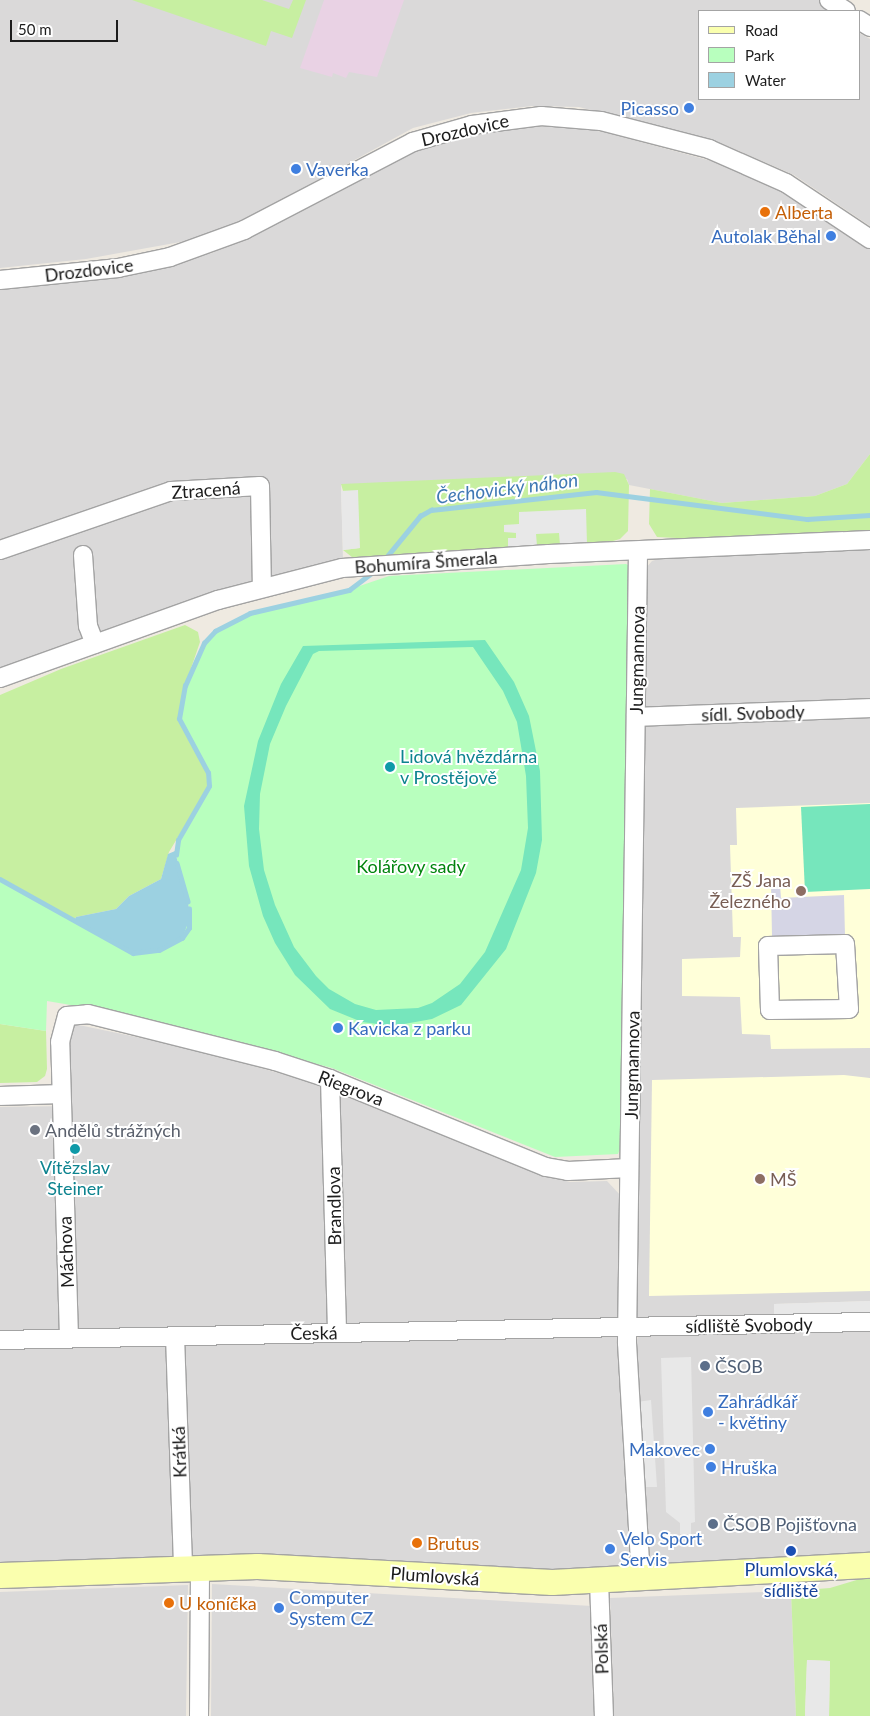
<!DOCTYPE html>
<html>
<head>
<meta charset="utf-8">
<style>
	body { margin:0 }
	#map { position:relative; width:870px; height:1716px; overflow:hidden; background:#efeae1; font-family:Lato,sans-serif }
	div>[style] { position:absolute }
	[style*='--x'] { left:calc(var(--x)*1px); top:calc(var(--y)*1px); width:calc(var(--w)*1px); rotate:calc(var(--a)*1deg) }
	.residential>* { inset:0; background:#dad9d9 }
	.industrial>* { inset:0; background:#e9d2e4 }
	.education>* { inset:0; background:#ffffd9 }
	.grass>* { inset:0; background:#c7efa1 }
	.park>* { inset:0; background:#b8ffbe }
	.pitch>* { inset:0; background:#76e6bc }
	.parking>* { inset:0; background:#e8e8e8 }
	.plaza>* { inset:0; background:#d5d5e5 }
	.water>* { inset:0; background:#9cd1e1 }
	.stream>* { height:4.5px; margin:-2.25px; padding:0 2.25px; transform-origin:2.25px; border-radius:2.25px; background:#9cd1e1 }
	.roads { filter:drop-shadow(1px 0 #a3a3a3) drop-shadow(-1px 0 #a3a3a3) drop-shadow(0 1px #a3a3a3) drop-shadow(0 -1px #a3a3a3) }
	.street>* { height:18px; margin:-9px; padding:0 9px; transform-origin:9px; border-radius:9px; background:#fff }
	.secondary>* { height:25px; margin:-12.5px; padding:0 12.5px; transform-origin:12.5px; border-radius:12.5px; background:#faffae }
	.dots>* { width:14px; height:14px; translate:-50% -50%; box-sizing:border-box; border:2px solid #fff; border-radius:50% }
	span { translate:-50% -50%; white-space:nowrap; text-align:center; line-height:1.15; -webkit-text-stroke:4px #fff; paint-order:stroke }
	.shop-label { font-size:18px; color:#366cbe }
	.right { translate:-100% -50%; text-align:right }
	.left { translate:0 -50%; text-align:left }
	.street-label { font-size:18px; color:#1c1c1c }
	.food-label { font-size:18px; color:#c56008 }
	.culture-label { font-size:18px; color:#0d838f }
	.park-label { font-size:18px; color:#01840d }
	.education-label { font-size:18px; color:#785e54 }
	.worship-label { font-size:18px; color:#5b616d }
	.service-label { font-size:18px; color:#4e5e75 }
	.transit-label { font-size:18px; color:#164399 }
	.water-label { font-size:19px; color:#4079b4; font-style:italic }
	.legend { position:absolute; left:698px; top:10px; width:162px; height:90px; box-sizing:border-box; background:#fff; border:1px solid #a4a4a4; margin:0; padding:6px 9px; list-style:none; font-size:15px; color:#1c1c1c }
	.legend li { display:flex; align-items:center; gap:10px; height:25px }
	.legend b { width:25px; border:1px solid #a4a4a4 }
	.scale { position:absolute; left:10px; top:20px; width:108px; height:22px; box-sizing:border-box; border:2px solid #1c1c1c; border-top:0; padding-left:6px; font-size:15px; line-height:18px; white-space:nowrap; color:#1c1c1c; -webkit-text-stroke:4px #fff; paint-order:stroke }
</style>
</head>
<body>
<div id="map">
	<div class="residential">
		<i style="clip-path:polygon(0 0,823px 0,843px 11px,699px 11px,699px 99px,859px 99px,859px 33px,870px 39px,870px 226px,794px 175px,723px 144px,579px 107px,532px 106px,471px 113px,413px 128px,254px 215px,197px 239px,86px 259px,0 268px)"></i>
		<i style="clip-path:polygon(564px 126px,604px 132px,719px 163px,804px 202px,870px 247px,870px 454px,847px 484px,815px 496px,722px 503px,629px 485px,627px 479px,341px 485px,343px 561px,253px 582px,0 668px,0 288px,95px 279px,212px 253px,267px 227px,389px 160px,454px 135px,503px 127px)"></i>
		<i style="clip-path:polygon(870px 549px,870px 1301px,774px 1304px,774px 1321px,648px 1325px,635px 1315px,646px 568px,652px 561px,665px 557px)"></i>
		<i style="clip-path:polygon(74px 1024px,199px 1050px,327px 1087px,539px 1174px,570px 1182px,607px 1181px,622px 1197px,618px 1343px,633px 1572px,0 1566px,0 1107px,69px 1106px,67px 1037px)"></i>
		<i style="clip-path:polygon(870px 1327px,870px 1559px,646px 1571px,632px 1350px,639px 1336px)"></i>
		<i style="clip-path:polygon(212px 1584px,592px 1606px,597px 1716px,211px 1716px)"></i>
		<i style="clip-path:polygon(188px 1585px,186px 1716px,0 1716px,0 1592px)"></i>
		<i style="clip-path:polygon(791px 1591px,796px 1716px,614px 1716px,610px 1598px)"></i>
	</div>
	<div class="industrial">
		<i style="clip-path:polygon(324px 0,404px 0,377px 77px,349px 72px,346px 78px,333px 73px,332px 77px,300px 68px)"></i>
	</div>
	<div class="education">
		<i style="clip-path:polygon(870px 803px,870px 1048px,771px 1049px,770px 1035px,742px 1034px,740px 997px,682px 996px,682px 959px,740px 957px,741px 937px,733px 937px,730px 845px,737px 845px,736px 808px)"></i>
		<i style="clip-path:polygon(844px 1075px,870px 1078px,870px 1291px,649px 1296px,652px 1080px)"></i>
	</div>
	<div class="grass">
		<i style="clip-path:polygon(132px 0,262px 0,289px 9px,293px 0,306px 0,292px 38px,271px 31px,266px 46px)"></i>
		<i style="clip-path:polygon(870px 454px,870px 534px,677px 543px,677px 538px,657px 537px,649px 524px,650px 489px,722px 503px,815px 496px,847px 484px)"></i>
		<i style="clip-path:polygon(615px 472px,624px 474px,629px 485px,628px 531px,620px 539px,613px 541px,612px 545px,357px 561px,343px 550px,360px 548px,341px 484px)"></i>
		<i style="clip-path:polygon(185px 625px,198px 632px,200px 642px,185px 686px,179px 719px,208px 773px,209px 786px,169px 852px,161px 879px,129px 896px,116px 909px,76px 917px,74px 921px,0 879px,0 695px,61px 669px)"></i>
		<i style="clip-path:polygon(0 1024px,46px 1031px,47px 1069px,45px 1076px,37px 1082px,0 1083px)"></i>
		<i style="clip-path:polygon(870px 1576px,870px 1716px,829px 1716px,830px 1661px,807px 1660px,805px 1716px,796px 1716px,791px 1591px,830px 1588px)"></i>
	</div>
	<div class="park">
		<i style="clip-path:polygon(626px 564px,630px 566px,624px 1139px,618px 1154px,555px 1157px,332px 1068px,124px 1014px,47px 1001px,46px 1031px,0 1024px,0 879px,133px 953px,167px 947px,191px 916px,175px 851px,209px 786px,208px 773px,179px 719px,185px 686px,195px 659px,210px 636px,260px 610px,339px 593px,389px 576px)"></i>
	</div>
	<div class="pitch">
		<i style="clip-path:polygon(evenodd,485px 640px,514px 682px,529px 716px,540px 771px,542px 840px,536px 873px,506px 949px,461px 1005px,432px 1019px,393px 1026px,362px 1022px,330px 1009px,295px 975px,275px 943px,263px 916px,249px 866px,244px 806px,258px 741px,281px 684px,303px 646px,485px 640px,473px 647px,503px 691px,517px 722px,526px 776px,528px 828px,521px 870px,485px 952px,460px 984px,432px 1003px,418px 1008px,376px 1010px,355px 1004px,329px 989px,316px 976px,294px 947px,275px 905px,264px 870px,259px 829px,260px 794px,270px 744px,286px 706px,313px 654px,319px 651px,473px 647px)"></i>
		<i style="clip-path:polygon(870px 804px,870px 889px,805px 892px,801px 807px)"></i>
	</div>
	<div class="parking">
		<i style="clip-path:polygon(358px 490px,360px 548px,343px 550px,341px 491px)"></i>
		<i style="clip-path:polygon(586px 509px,587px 544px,560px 545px,559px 533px,536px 534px,537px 546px,508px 547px,508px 538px,516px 538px,516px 533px,504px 532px,504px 525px,519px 524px,519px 512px)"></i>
		<i style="clip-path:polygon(870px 1301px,870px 1322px,774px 1325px,774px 1304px)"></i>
		<i style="clip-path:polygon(691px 1357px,695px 1522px,691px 1523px,691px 1534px,680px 1534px,680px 1523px,666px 1512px,661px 1358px)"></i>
		<i style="clip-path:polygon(651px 1400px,657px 1487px,642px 1487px,637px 1402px)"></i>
		<i style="clip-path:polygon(807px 1660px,830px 1661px,829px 1716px,805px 1716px)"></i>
	</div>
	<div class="plaza">
		<i style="clip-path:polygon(771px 884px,780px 885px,781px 898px,844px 895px,845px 936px,772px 937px)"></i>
	</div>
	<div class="water">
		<i style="clip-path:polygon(175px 851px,191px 916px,182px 938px,159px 950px,133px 953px,74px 921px,76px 917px,116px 909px,129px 896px,161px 879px,168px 854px)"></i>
	</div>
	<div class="stream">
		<i style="--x:384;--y:560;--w:57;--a:-50.7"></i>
		<i style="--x:420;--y:516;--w:13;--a:-29"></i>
		<i style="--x:431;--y:510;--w:166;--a:-6.2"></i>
		<i style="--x:596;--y:492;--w:213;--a:7.3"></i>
		<i style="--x:807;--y:519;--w:63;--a:-3.6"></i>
		<i style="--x:176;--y:855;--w:15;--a:-82"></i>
		<i style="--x:178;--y:840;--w:62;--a:-60.1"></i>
		<i style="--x:209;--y:786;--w:13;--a:-94"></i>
		<i style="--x:208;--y:773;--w:61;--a:-118.2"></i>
		<i style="--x:179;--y:719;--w:34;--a:-80"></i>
		<i style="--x:185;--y:686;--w:47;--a:-66.2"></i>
		<i style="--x:204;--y:643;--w:16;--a:-47"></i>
		<i style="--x:215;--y:631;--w:39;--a:-27"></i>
		<i style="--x:250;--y:613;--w:102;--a:-13.1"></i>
		<i style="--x:349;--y:590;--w:31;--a:-37"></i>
		<i style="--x:177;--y:863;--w:40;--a:74"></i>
		<i style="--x:0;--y:879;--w:152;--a:29.1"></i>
		<i style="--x:133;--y:953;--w:26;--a:-7"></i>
		<i style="--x:159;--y:950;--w:26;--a:-28"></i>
		<i style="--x:182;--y:938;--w:12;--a:-55"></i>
		<i style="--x:189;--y:928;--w:19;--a:-90"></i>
	</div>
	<div class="roads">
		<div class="street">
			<i style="--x:829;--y:0;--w:20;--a:33"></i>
			<i style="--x:859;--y:20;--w:13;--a:32"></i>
			<i style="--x:0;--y:280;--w:119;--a:-5.8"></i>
			<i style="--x:118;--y:268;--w:53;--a:-11.9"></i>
			<i style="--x:170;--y:257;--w:79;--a:-20"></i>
			<i style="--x:244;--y:230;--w:191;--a:-27.5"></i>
			<i style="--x:413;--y:142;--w:61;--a:-16.1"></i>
			<i style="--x:472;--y:125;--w:70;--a:-7.4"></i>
			<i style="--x:541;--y:116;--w:60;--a:4.8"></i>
			<i style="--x:601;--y:121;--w:112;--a:14.5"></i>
			<i style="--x:709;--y:149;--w:84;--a:23.8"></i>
			<i style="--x:786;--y:183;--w:101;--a:33.7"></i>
			<i style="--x:0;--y:550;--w:181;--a:-19"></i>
			<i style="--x:171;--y:491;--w:89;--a:-3.2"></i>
			<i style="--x:260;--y:486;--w:102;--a:88.9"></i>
			<i style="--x:638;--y:552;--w:791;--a:90.8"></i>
			<i style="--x:627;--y:1343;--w:235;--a:86.6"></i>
			<i style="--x:83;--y:555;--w:71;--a:86"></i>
			<i style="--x:88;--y:626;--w:19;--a:69"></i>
			<i style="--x:0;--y:678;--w:232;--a:-19.7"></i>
			<i style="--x:218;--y:600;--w:128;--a:-14.5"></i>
			<i style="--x:342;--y:568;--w:207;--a:-3.9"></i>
			<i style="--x:549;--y:554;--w:321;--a:-2.5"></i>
			<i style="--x:636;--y:717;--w:234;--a:-2.2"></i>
			<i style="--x:845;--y:944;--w:65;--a:86.5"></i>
			<i style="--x:849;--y:1009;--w:79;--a:179.3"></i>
			<i style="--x:770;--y:1010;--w:64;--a:-91.8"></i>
			<i style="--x:768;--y:946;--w:77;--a:-1.5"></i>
			<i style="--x:330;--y:1079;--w:253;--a:88.4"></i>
			<i style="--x:0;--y:1096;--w:61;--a:-1.9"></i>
			<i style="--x:175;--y:1336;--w:231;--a:88"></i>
			<i style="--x:69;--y:1338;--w:296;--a:-91.7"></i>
			<i style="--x:60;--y:1042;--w:27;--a:-75"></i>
			<i style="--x:67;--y:1016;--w:21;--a:-5"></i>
			<i style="--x:88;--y:1014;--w:193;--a:14.1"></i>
			<i style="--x:275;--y:1061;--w:58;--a:18.1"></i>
			<i style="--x:330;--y:1079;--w:233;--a:22.2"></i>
			<i style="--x:546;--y:1167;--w:22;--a:10"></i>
			<i style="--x:568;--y:1171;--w:61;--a:-2.8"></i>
			<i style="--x:0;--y:1340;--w:870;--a:-1.19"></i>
			<i style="--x:599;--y:1581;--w:135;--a:87.9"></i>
			<i style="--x:199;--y:1716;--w:149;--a:-89.6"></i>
		</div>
		<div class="secondary">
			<i style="--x:0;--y:1575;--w:257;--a:-2"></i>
			<i style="--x:257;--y:1566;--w:295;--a:3.1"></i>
			<i style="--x:552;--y:1582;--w:318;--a:-3.1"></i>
		</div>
	</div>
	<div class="dots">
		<i style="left:689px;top:108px;background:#3f7fe0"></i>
		<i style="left:296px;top:169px;background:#3f7fe0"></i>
		<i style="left:765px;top:212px;background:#e8710a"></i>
		<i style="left:831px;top:236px;background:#3f7fe0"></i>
		<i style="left:390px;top:767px;background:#0f9aa8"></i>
		<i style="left:801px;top:891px;background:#8d6e63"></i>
		<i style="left:338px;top:1028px;background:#3f7fe0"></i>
		<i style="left:35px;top:1130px;background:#6b7280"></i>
		<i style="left:75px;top:1149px;background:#0f9aa8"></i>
		<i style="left:760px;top:1179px;background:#8d6e63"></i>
		<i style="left:705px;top:1366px;background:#5c6f8a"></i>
		<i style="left:708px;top:1412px;background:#3f7fe0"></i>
		<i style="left:710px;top:1449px;background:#3f7fe0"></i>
		<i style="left:711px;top:1467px;background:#3f7fe0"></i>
		<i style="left:713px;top:1524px;background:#5c6f8a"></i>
		<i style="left:417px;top:1543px;background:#e8710a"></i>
		<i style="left:610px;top:1549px;background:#3f7fe0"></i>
		<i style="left:791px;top:1551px;background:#1a4fb4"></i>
		<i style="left:169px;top:1603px;background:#e8710a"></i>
		<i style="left:279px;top:1608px;background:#3f7fe0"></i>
	</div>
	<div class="shop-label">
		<span class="right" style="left:679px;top:108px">Picasso</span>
		<span class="left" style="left:306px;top:169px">Vaverka</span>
		<span class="right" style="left:821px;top:236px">Autolak Běhal</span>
		<span class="left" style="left:348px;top:1028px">Kavicka z parku</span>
		<span class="left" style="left:718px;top:1412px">Zahrádkář<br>- květiny</span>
		<span class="right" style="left:700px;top:1449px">Makovec</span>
		<span class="left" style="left:721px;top:1467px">Hruška</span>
		<span class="left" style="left:620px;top:1549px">Velo Sport<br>Servis</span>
		<span class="left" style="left:289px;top:1608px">Computer<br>System CZ</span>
	</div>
	<div class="street-label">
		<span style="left:465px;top:130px;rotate:-13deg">Drozdovice</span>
		<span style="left:89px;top:270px;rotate:-7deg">Drozdovice</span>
		<span style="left:206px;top:490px;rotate:-4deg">Ztracená</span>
		<span style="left:426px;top:562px;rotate:-4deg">Bohumíra Šmerala</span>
		<span style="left:637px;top:660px;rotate:-89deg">Jungmannova</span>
		<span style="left:753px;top:713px;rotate:-2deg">sídl. Svobody</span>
		<span style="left:632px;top:1065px;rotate:-89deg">Jungmannova</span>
		<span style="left:351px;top:1088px;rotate:21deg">Riegrova</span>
		<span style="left:334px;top:1206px;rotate:-91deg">Brandlova</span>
		<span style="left:66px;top:1252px;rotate:-92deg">Máchova</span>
		<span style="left:749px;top:1325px;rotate:-1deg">sídliště Svobody</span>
		<span style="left:314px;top:1333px;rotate:-1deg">Česká</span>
		<span style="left:179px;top:1452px;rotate:-92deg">Krátká</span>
		<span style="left:435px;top:1576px;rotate:4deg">Plumlovská</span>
		<span style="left:601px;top:1649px;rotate:-92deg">Polská</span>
	</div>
	<div class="food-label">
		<span class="left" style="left:775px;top:212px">Alberta</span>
		<span class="left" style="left:427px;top:1543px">Brutus</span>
		<span class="left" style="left:179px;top:1603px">U koníčka</span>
	</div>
	<div class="culture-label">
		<span class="left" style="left:400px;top:767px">Lidová hvězdárna<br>v Prostějově</span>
		<span style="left:75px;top:1178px">Vítězslav<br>Steiner</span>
	</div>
	<div class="park-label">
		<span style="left:411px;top:866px">Kolářovy sady</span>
	</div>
	<div class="education-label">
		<span class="right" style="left:791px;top:891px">ZŠ Jana<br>Železného</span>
		<span class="left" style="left:770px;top:1179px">MŠ</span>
	</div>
	<div class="worship-label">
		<span class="left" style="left:45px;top:1130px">Andělů strážných</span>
	</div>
	<div class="service-label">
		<span class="left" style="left:715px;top:1366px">ČSOB</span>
		<span class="left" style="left:723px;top:1524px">ČSOB Pojišťovna</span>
	</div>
	<div class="transit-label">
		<span style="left:791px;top:1580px">Plumlovská,<br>sídliště</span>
	</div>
	<div class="water-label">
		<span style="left:507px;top:488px;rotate:-7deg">Čechovický náhon</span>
	</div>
	<ul class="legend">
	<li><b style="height:6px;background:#faffae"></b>Road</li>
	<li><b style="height:14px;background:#b8ffbe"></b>Park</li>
	<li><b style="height:14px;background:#9cd1e1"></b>Water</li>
	</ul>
	<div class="scale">50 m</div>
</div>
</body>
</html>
